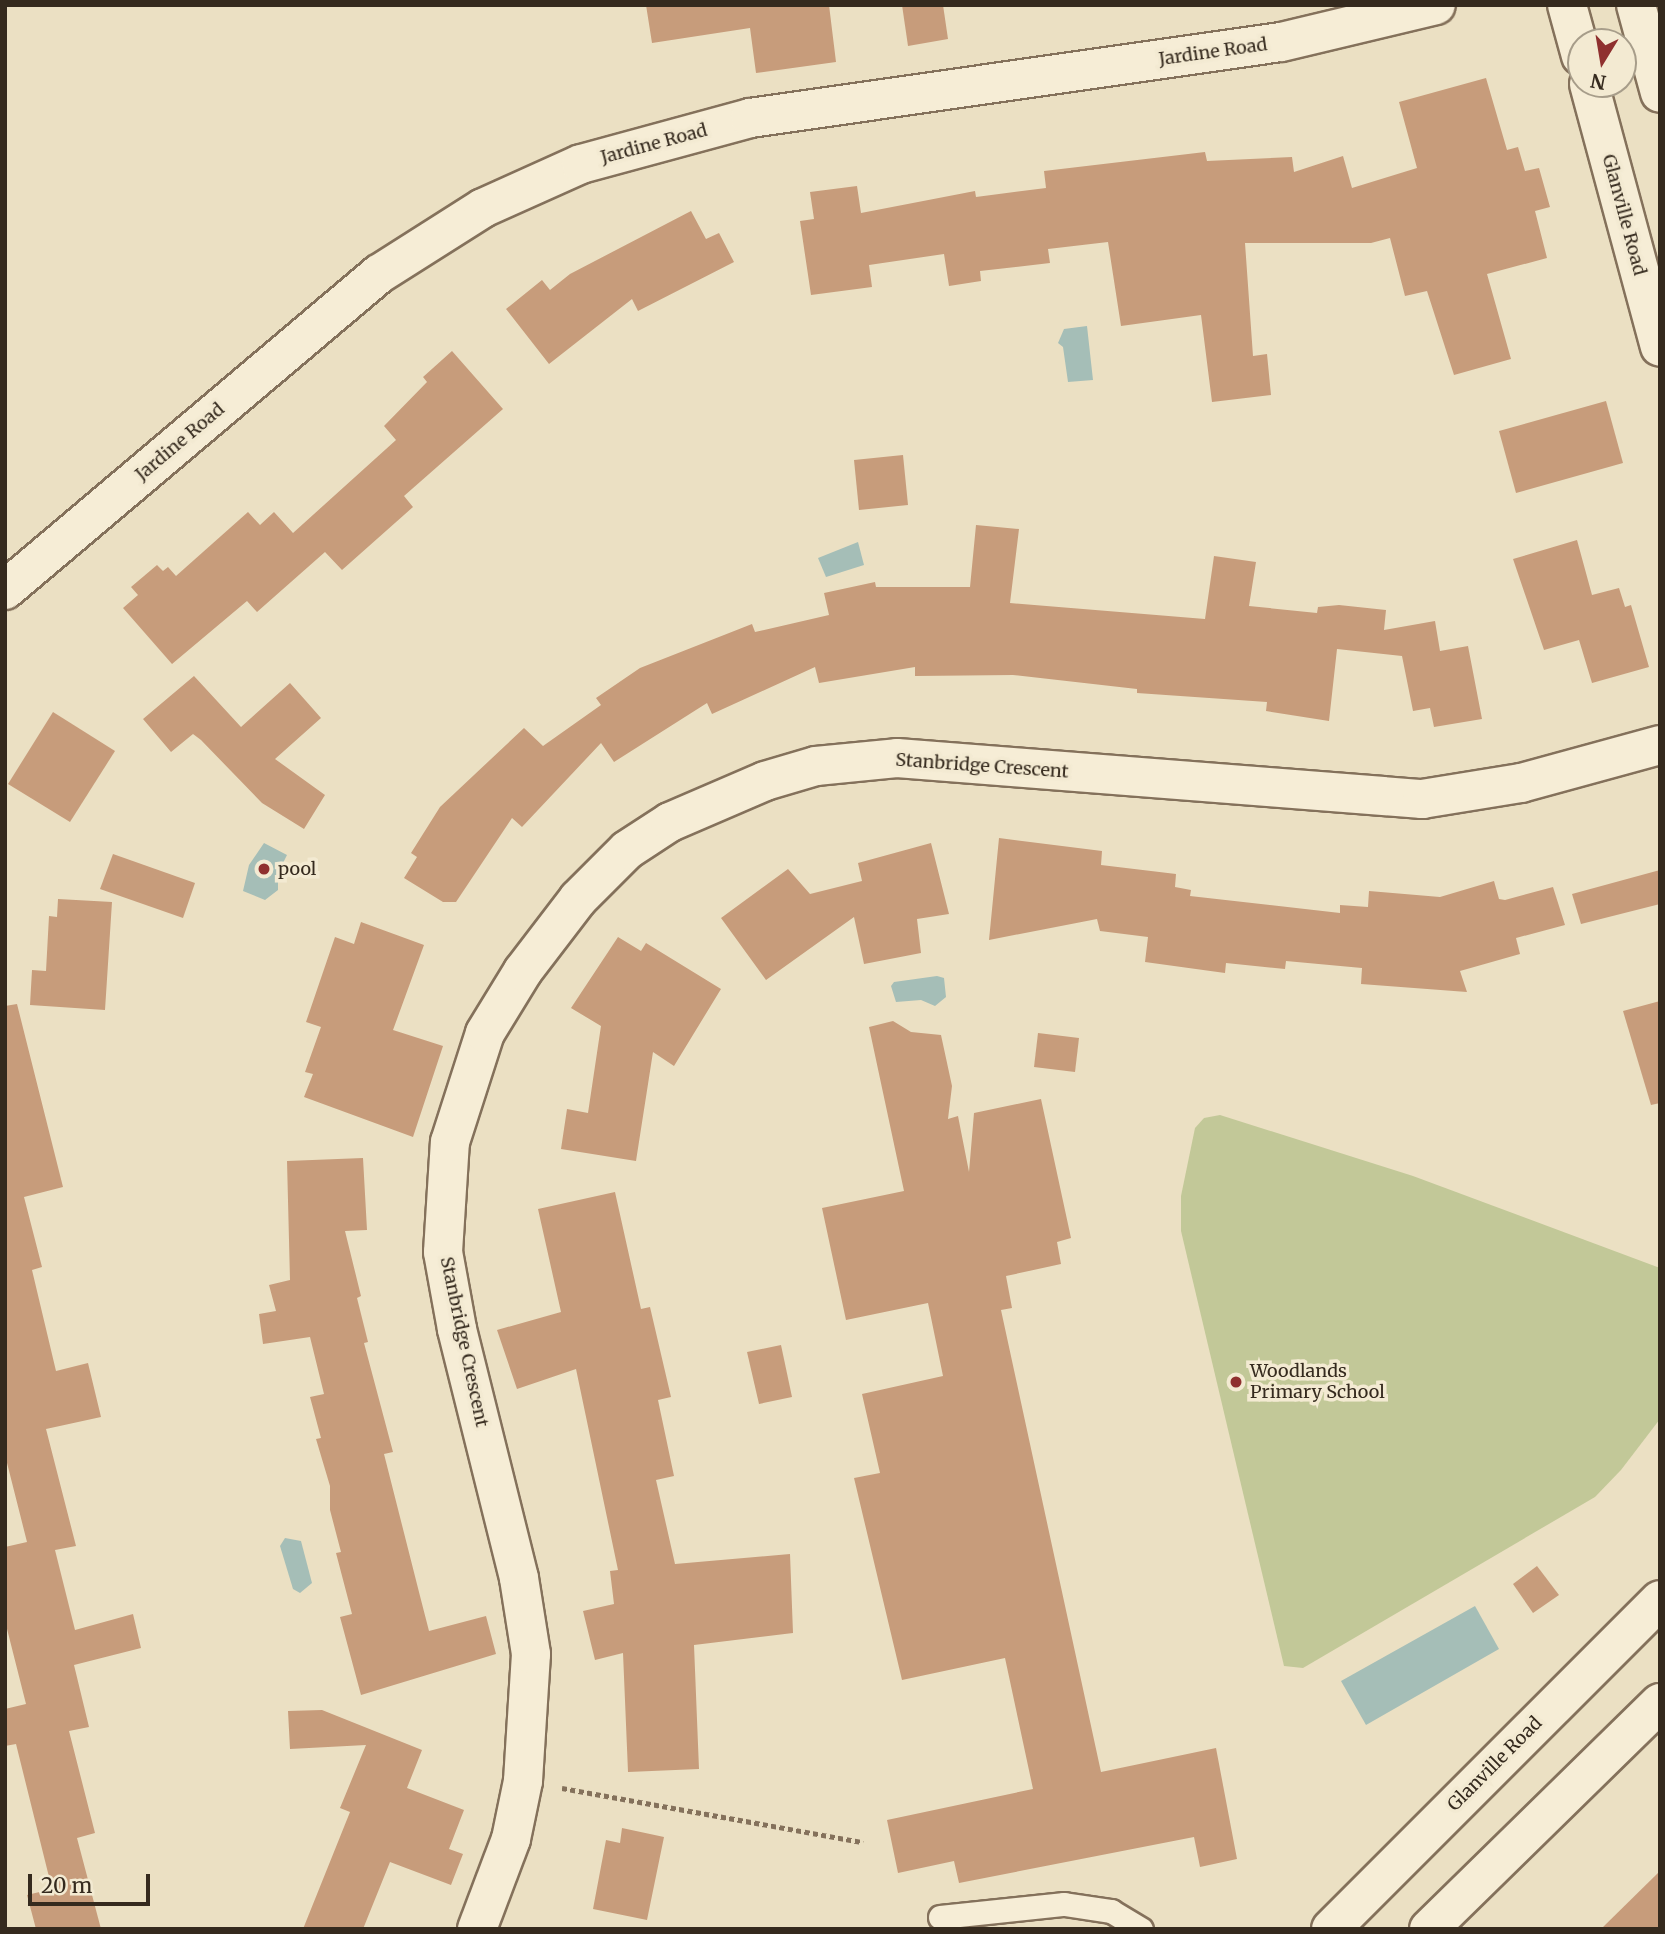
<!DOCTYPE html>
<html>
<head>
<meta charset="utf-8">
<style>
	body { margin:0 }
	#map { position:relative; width:1665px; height:1934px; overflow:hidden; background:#ebe0c3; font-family:Merriweather,serif }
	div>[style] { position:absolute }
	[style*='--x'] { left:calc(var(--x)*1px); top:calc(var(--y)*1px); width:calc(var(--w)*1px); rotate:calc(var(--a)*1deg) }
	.green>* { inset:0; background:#c2c898 }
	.water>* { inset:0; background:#a5beb7 }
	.building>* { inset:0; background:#c79c7b }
	.path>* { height:4.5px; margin-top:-2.25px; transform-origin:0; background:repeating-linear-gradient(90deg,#84715b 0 5px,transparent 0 8.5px) }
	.roads { filter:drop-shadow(2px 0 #84715b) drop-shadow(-2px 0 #84715b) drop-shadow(0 2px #84715b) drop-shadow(0 -2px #84715b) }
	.lane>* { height:23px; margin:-11.5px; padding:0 11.5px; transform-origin:11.5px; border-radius:11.5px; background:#f6edd6 }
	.street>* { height:38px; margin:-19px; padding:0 19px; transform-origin:19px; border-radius:19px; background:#f6edd6 }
	.dots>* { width:19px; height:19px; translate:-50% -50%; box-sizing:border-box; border:4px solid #f3ead2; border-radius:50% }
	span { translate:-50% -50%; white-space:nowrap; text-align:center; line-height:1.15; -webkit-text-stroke:7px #f3ead2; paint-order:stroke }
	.street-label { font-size:18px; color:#352a1e }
	.poi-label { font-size:18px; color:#352a1e }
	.left { translate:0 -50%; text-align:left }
	.frame { position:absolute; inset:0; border:7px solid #352a1e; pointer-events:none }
	.north { position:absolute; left:1567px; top:28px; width:70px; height:70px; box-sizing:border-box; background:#f3ead2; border:2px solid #a79d8a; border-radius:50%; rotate:191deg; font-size:19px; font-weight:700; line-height:28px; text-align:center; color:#352a1e }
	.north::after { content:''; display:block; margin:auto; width:24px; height:32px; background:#8f302f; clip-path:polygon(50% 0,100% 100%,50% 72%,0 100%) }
	.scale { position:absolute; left:28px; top:1874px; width:122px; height:32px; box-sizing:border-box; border:4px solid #352a1e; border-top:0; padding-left:9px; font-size:21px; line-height:24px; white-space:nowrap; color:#352a1e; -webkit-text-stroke:5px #f3ead2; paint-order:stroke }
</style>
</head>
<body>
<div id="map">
	<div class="green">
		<i style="clip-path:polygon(1220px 1115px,1413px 1176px,1660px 1268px,1660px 1419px,1621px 1470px,1595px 1497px,1303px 1668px,1284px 1666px,1181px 1231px,1181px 1196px,1195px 1128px,1204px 1118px)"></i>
	</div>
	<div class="water">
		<i style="clip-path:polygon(1087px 326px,1093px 380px,1068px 382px,1063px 347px,1058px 343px,1064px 329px)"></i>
		<i style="clip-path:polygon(858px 542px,864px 565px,826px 577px,818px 558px)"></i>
		<i style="clip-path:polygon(264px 843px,287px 855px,278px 873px,278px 890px,265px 900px,243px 891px,249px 865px)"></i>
		<i style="clip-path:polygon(937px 976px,944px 978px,946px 997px,935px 1006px,921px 1000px,896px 1002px,891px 986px,894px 982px)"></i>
		<i style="clip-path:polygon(285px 1538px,301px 1541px,312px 1583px,300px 1593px,293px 1589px,280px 1546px)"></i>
		<i style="clip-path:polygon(1475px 1606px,1499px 1649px,1366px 1725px,1341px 1681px)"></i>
	</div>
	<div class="building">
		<i style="clip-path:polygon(646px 5px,829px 5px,836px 62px,756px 73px,750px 28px,652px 43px)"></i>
		<i style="clip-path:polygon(902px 5px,943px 5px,948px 39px,908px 46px)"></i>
		<i style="clip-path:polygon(1486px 78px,1507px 150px,1518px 147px,1525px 171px,1539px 168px,1550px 207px,1535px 211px,1547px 258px,1487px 274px,1511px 359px,1454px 375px,1427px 291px,1405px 296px,1390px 238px,1371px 243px,1245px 243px,1253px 356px,1267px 354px,1271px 395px,1212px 402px,1201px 315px,1121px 326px,1108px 242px,1048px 249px,1050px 263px,980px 271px,981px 281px,949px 286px,944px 254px,869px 265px,872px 287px,811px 295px,800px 221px,814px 219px,810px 192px,857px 186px,861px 213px,975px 191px,976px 197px,1046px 188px,1044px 171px,1205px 152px,1207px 161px,1292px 157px,1294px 172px,1343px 156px,1352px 188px,1417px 168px,1399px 102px)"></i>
		<i style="clip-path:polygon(691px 211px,706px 239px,719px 233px,734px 262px,638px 311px,632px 299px,549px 364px,506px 309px,542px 280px,550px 290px,570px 274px)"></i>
		<i style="clip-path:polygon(452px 351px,503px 409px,404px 496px,413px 507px,342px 570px,325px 552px,257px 612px,247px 601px,172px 664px,123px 608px,138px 595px,131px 587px,157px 565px,163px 571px,168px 567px,176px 576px,248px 512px,260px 525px,274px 512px,293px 533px,396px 440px,384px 426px,427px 382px,423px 377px)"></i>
		<i style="clip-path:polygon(1606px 401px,1623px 463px,1516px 493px,1499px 431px)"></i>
		<i style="clip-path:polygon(903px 455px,908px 505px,859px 510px,854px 460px)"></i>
		<i style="clip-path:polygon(976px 525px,1019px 529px,1010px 603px,1205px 619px,1214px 556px,1256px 562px,1249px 606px,1317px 613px,1318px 607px,1339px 605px,1386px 610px,1384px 630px,1435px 621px,1440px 651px,1468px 646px,1482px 719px,1434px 727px,1430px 708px,1413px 711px,1402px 656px,1337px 649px,1329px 721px,1266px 711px,1267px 702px,1137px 693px,1137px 689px,1013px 675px,915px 676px,915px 667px,819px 683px,815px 667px,712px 714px,707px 703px,614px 762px,601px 743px,522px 827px,512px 818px,456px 902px,443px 902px,404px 878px,417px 857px,411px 853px,440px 807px,524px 728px,543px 746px,601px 705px,596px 698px,640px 668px,752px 624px,755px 632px,829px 615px,824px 593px,875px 582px,876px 587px,970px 587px)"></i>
		<i style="clip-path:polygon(1577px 540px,1592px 595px,1619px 588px,1625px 607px,1631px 605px,1649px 667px,1592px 683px,1579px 640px,1544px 650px,1513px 559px)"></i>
		<i style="clip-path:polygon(194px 676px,241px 727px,290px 683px,321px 718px,275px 759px,325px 795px,304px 829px,262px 803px,201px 740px,193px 734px,171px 752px,143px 719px)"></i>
		<i style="clip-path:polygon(53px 712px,115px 751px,70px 822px,8px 784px)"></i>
		<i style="clip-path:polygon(999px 838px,1102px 851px,1101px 865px,1176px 874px,1175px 887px,1191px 890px,1190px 896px,1340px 913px,1340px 905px,1368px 907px,1369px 891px,1440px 897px,1494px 881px,1499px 899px,1505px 900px,1553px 887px,1565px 925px,1516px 938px,1520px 954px,1460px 971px,1467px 992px,1361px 984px,1362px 968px,1286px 961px,1285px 969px,1226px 963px,1225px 973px,1145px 962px,1148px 937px,1100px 931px,1097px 919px,989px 940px)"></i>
		<i style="clip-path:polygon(931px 843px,949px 914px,917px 919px,921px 953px,864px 964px,854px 917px,766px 980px,721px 918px,788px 869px,810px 894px,862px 881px,858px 863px)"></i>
		<i style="clip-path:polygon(113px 854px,195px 883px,183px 918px,100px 889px)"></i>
		<i style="clip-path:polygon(1660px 870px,1660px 904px,1581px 924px,1572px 894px)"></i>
		<i style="clip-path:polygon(58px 899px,112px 902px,105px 1010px,30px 1005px,32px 970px,46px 971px,49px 916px,57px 917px)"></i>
		<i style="clip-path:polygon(361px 922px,424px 945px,393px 1030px,443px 1046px,413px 1137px,304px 1097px,313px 1074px,305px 1072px,321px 1027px,306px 1022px,335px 937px,354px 944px)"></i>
		<i style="clip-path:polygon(618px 937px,641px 951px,646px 943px,721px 989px,674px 1066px,653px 1052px,636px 1161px,561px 1149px,567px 1109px,588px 1113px,601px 1026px,571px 1008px)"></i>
		<i style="clip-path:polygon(1660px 1001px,1660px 1103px,1651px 1105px,1623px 1011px)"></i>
		<i style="clip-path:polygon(17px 1004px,63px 1187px,24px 1197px,42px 1267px,32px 1270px,56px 1371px,88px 1363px,101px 1417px,46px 1429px,76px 1546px,55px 1550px,75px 1630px,133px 1614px,141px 1648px,74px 1665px,89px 1727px,69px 1731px,95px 1833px,77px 1838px,101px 1929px,36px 1929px,27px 1895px,52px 1889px,16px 1744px,5px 1746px,5px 1709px,26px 1704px,5px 1621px,5px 1547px,27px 1542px,5px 1455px,5px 1006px)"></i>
		<i style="clip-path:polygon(893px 1021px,911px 1032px,941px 1035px,952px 1086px,948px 1119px,958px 1116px,969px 1172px,974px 1113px,1041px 1099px,1071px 1238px,1057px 1242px,1061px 1264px,1006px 1276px,1012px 1308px,1001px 1310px,1101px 1772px,1216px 1748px,1237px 1859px,1200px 1867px,1194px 1837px,959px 1883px,954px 1861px,898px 1873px,887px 1820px,1033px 1789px,1005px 1658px,902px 1680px,854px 1478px,880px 1473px,862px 1394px,943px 1376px,928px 1303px,846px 1320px,822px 1208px,904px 1191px,869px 1027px)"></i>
		<i style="clip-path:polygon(1038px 1033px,1079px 1038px,1075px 1072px,1034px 1067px)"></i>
		<i style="clip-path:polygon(363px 1158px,367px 1230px,345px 1231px,361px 1296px,357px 1298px,368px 1342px,364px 1343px,393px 1452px,384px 1454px,420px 1596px,429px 1631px,486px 1616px,496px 1654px,361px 1695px,340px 1617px,352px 1614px,336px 1553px,341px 1552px,330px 1510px,330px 1486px,316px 1439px,321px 1438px,310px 1397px,324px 1394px,310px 1337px,263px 1344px,259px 1314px,276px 1311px,269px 1285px,290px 1280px,287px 1161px)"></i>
		<i style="clip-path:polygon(615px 1192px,641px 1309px,650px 1307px,671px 1397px,658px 1400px,674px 1476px,656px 1480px,675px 1564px,790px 1554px,793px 1633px,694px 1645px,699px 1769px,628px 1772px,623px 1653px,595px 1660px,583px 1611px,614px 1604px,610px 1571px,618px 1570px,576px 1369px,517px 1389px,497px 1330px,561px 1312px,538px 1209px)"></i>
		<i style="clip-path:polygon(781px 1345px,792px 1397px,759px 1404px,747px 1352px)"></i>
		<i style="clip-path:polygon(1537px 1566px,1559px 1595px,1533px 1613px,1513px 1584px)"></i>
		<i style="clip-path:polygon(322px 1710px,422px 1750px,407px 1788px,464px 1810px,449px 1849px,463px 1854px,451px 1885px,390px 1862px,363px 1929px,303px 1929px,350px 1812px,340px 1808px,366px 1745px,290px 1749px,288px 1711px)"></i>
		<i style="clip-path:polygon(622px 1828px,664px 1837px,647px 1920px,593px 1909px,606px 1840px,620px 1843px)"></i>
		<i style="clip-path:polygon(1660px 1871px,1660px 1929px,1601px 1929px)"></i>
	</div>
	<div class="path">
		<i style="--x:562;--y:1788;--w:306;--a:10.2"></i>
	</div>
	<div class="roads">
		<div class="lane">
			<i style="--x:940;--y:1917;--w:125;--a:-6"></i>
			<i style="--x:1064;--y:1904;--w:48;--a:8.5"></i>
			<i style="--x:1111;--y:1911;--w:35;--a:31"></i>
		</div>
		<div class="street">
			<i style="--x:1567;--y:5;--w:53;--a:74.6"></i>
			<i style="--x:1636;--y:5;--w:91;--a:74.7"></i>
			<i style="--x:1589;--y:84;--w:272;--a:74.9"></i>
			<i style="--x:5;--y:590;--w:490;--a:-40.2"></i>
			<i style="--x:379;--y:274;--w:123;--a:-32.4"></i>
			<i style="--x:483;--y:208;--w:107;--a:-24.2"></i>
			<i style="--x:581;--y:164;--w:175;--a:-15.2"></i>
			<i style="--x:750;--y:118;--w:536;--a:-8.15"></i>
			<i style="--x:1281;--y:42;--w:159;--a:-13.4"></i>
			<i style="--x:477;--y:1929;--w:96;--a:-69.3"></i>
			<i style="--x:511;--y:1839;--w:59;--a:-78.3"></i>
			<i style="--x:523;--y:1781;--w:127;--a:-86.4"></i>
			<i style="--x:531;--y:1654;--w:77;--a:-99"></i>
			<i style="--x:519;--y:1578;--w:257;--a:-104"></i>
			<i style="--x:457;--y:1329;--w:78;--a:-100.3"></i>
			<i style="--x:443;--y:1252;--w:110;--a:-86.4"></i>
			<i style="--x:450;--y:1142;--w:114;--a:-72.2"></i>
			<i style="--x:485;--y:1033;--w:73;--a:-58.5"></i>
			<i style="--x:523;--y:971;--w:91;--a:-52.6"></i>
			<i style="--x:578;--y:899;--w:69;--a:-45"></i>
			<i style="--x:627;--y:850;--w:51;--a:-33.1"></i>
			<i style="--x:670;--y:822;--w:103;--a:-23.3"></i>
			<i style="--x:765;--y:781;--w:53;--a:-16.4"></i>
			<i style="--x:816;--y:766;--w:81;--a:-5.6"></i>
			<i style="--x:897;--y:758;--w:527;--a:4.47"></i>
			<i style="--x:1422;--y:799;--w:100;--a:-9.2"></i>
			<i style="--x:1521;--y:783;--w:144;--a:-15.3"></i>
			<i style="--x:1331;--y:1929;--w:465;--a:-45"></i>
			<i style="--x:1429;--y:1929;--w:323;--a:-44.4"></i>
		</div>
	</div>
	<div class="dots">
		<i style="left:264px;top:869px;background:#8f302f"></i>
		<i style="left:1236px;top:1382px;background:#8f302f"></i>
	</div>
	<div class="street-label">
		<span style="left:1213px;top:52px;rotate:-8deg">Jardine Road</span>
		<span style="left:654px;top:144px;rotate:-15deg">Jardine Road</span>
		<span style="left:1624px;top:215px;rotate:75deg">Glanville Road</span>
		<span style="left:180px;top:442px;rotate:-40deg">Jardine Road</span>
		<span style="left:982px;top:766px;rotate:4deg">Stanbridge Crescent</span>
		<span style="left:464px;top:1342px;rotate:78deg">Stanbridge Crescent</span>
		<span style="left:1495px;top:1764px;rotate:-45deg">Glanville Road</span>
	</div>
	<div class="poi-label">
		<span class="left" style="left:278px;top:869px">pool</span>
		<span class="left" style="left:1250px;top:1382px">Woodlands<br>Primary School</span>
	</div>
	<div class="frame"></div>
	<div class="north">N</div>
	<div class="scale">20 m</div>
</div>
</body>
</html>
